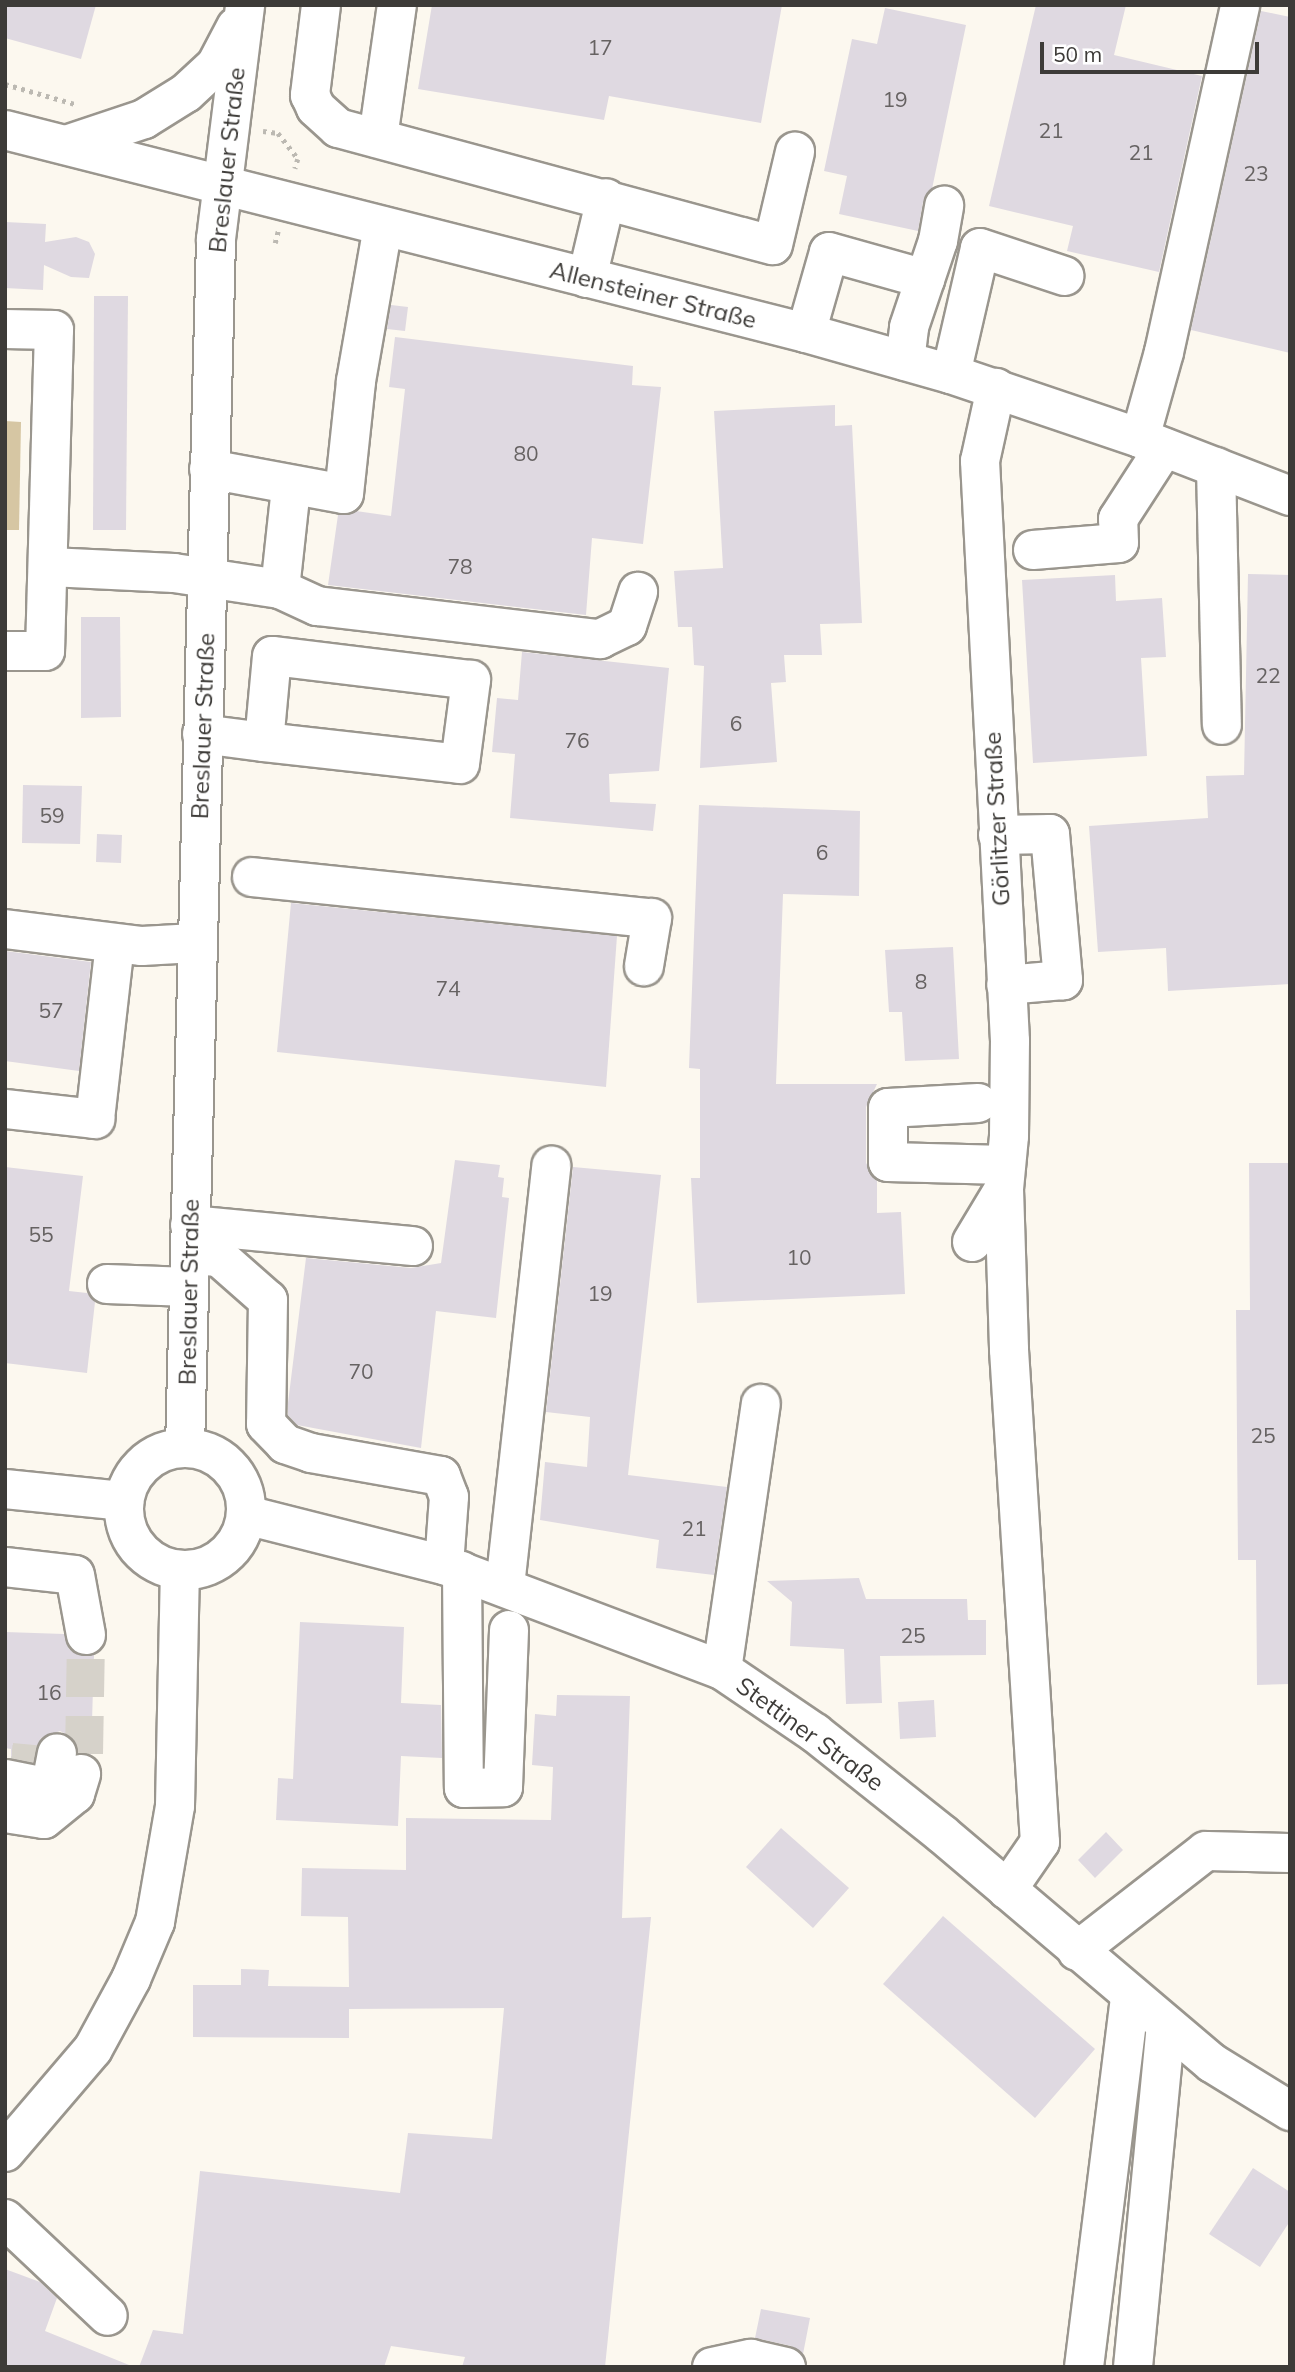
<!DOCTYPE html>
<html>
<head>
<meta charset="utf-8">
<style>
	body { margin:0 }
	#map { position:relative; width:1295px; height:2372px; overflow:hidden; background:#fcf8ef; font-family:Mulish,sans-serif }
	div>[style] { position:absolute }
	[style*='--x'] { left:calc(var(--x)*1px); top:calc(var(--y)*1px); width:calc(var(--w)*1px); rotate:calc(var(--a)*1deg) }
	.green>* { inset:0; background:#d6c6a3 }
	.building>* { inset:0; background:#dfd9e1 }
	.minor-tunnel>* { height:38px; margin-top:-19px; transform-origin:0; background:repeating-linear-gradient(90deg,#d6d2ca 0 38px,transparent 0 57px) }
	.path>* { height:4.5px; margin-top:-2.25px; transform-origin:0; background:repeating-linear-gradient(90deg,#bcb9b2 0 3.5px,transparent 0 8.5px) }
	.roads { filter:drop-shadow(2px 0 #9a968e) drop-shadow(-2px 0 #9a968e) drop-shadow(0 2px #9a968e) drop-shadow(0 -2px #9a968e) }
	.minor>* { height:38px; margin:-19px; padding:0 19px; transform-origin:19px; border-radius:19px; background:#fff }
	.minor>.ring { margin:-19px; padding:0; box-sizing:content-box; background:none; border:38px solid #fff; border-radius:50% }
	span { translate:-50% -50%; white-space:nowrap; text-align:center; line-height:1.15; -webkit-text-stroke:5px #fff; paint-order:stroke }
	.number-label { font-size:21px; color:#666262 }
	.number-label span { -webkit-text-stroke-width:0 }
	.street-label { font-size:24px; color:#3d3b38 }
	.frame { position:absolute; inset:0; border:7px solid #3d3b38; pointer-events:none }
	.scale { position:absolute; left:1040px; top:42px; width:219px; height:32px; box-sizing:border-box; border:4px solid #3d3b38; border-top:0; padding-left:9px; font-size:21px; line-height:24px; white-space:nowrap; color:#3d3b38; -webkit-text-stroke:5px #fff; paint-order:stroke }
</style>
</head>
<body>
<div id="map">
	<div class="green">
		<i style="clip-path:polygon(5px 421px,21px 422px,19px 530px,5px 530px)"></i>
	</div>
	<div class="building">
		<i style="clip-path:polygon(5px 5px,96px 5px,81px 59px,5px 38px)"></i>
		<i style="clip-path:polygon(432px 5px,782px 5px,761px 123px,609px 96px,604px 120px,418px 89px)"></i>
		<i style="clip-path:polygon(1036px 5px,1126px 5px,1114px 55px,1202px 76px,1159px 272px,1067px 251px,1073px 226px,989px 206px)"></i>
		<i style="clip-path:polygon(885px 8px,966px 25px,932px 189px,923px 202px,918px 231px,839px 214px,847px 176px,824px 171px,852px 39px,877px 44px)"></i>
		<i style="clip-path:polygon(1261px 11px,1290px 17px,1290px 353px,1191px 330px)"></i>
		<i style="clip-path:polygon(5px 222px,46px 224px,45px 242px,76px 237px,89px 242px,95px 254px,89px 278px,71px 277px,44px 265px,43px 290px,5px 288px)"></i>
		<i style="clip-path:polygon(94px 296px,128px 296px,126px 530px,93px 530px)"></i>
		<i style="clip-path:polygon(391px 305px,408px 307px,405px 331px,387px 329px)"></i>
		<i style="clip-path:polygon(395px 337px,633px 366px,632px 385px,661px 387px,643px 544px,592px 538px,586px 615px,328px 585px,338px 515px,356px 511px,391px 516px,405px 389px,389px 387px)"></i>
		<i style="clip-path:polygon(835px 405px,835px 426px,852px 425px,862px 623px,820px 624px,822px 655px,784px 655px,786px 682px,771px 683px,777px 762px,700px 768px,704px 666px,694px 665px,692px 627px,678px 627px,674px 571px,723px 568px,714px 411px)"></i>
		<i style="clip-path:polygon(1248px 574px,1290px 575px,1290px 984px,1168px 991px,1166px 948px,1098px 952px,1089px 826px,1208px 818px,1206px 776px,1244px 775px)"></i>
		<i style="clip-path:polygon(1115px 575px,1116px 601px,1162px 598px,1166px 657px,1141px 658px,1147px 756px,1033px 763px,1022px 580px)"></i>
		<i style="clip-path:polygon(81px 617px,120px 617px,121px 717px,81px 718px)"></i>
		<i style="clip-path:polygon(522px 652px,669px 668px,659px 771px,609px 774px,610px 802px,656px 804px,653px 831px,510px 818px,515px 754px,492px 752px,497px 698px,518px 700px)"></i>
		<i style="clip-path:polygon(23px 785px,82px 786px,80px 844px,22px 843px)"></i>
		<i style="clip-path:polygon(699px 805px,860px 811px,859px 896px,783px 894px,776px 1084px,877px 1084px,866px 1107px,866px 1163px,877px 1181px,877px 1213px,901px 1212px,905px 1294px,697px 1303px,691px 1178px,700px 1178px,700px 1069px,689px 1068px)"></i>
		<i style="clip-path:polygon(97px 834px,122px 835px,121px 863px,96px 862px)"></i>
		<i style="clip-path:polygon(291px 903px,617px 936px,606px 1087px,277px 1052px)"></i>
		<i style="clip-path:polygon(953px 947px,959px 1059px,905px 1061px,902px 1012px,889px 1012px,885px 950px)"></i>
		<i style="clip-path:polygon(5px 951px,91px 962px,79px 1071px,5px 1061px)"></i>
		<i style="clip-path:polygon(455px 1160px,500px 1165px,498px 1177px,504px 1178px,502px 1197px,509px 1198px,496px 1318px,436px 1311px,421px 1448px,297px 1425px,288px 1415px,288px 1403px,306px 1258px,411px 1268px,441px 1263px)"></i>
		<i style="clip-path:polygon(1249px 1163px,1290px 1163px,1290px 1684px,1257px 1685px,1256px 1560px,1238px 1560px,1236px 1310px,1250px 1310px)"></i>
		<i style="clip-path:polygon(5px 1167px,83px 1176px,69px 1291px,87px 1293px,95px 1302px,87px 1373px,5px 1363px)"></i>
		<i style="clip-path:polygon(573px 1167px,661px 1175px,628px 1475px,727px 1487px,714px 1575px,656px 1568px,659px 1540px,540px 1520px,545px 1462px,587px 1467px,590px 1417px,546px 1412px)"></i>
		<i style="clip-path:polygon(859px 1578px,866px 1599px,967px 1599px,968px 1620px,986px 1620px,986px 1655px,880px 1656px,882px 1703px,846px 1704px,844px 1649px,790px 1646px,792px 1602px,767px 1581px)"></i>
		<i style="clip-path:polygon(300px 1622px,404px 1627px,401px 1703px,441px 1705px,442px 1758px,401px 1756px,398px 1826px,276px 1820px,278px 1778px,293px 1779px)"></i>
		<i style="clip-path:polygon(5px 1632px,64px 1634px,69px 1649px,78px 1655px,94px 1655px,91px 1755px,78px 1753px,72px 1737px,60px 1731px,41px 1738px,33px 1762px,11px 1758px,11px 1749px,5px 1748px)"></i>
		<i style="clip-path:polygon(557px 1695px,630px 1696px,622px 1918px,651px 1917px,605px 2367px,462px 2367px,465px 2357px,391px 2346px,384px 2367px,139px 2367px,153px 2330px,183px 2334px,200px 2171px,400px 2193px,408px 2133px,492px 2139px,504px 2008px,349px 2009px,349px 2038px,193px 2037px,193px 1985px,241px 1985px,241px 1969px,269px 1970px,268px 1986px,349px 1987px,348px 1917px,301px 1916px,302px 1868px,406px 1870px,406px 1818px,551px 1820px,553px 1767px,532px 1765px,535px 1714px,556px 1716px)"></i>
		<i style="clip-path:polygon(934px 1700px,936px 1737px,900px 1739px,898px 1702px)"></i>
		<i style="clip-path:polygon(781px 1828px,849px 1888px,813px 1928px,746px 1867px)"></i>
		<i style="clip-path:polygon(1106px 1832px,1123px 1850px,1095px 1878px,1078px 1860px)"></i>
		<i style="clip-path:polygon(943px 1916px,1095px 2049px,1035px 2118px,883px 1984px)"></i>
		<i style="clip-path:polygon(1253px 2168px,1290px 2192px,1290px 2221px,1260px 2267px,1209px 2234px)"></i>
		<i style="clip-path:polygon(5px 2269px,40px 2282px,57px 2298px,45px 2331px,134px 2367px,5px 2367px)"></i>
		<i style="clip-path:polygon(761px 2309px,810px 2318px,803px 2354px,791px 2346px,755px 2338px)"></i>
	</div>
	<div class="minor-tunnel">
		<i style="--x:84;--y:1754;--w:119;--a:-89"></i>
		<i style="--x:11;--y:1762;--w:33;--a:5"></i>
	</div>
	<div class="path">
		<i style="--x:5;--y:84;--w:76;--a:16"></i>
		<i style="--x:263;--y:131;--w:15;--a:8"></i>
		<i style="--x:278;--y:133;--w:33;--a:52"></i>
		<i style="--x:298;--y:159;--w:10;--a:107"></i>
		<i style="--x:275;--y:243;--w:12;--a:-76"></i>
	</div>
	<div class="roads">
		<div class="minor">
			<i style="--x:321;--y:5;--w:91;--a:97"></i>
			<i style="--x:310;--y:95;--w:14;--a:65"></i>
			<i style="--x:316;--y:108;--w:30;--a:42"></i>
			<i style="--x:338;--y:128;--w:450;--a:15.1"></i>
			<i style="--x:773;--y:245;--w:96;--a:-76.7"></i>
			<i style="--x:5;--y:130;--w:826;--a:14.22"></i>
			<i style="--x:806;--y:333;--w:151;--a:15.8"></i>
			<i style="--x:951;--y:374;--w:200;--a:18.7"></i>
			<i style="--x:1140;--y:438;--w:161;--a:21.1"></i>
			<i style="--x:378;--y:138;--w:134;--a:-81.9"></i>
			<i style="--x:66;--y:145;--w:82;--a:-18.4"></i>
			<i style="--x:144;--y:119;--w:49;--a:-31.8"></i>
			<i style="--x:186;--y:93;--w:41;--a:-43"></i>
			<i style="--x:216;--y:65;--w:43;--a:-62.2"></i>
			<i style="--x:587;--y:278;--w:82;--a:-76.6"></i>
			<i style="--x:5;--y:329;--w:49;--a:1.2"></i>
			<i style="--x:54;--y:330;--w:321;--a:91.6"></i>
			<i style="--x:45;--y:651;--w:40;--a:180"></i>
			<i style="--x:806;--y:333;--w:84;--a:-74.1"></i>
			<i style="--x:829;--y:252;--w:100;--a:15.7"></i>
			<i style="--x:905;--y:361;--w:34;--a:-83"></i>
			<i style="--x:909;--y:327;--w:91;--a:-71.4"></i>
			<i style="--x:938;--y:241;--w:36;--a:-80"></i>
			<i style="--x:951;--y:374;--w:129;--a:-77"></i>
			<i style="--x:980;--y:248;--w:89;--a:18.4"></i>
			<i style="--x:1140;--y:438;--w:89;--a:-74.4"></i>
			<i style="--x:1164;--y:352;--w:355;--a:-77.6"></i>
			<i style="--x:1216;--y:467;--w:258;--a:88.7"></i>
			<i style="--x:209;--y:469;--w:137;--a:10.5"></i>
			<i style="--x:344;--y:494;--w:114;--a:-83.9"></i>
			<i style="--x:356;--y:381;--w:157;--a:-80.1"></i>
			<i style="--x:1033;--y:550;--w:86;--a:-4.7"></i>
			<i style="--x:1119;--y:543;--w:24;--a:-92"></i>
			<i style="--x:1118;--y:519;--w:85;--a:-57.1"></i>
			<i style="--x:50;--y:567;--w:124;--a:2.8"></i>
			<i style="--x:174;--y:573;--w:107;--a:8.6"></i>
			<i style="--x:280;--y:589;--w:103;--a:-83.8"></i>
			<i style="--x:280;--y:589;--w:41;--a:24.7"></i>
			<i style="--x:317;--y:606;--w:285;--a:6.7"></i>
			<i style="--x:600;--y:639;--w:30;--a:-26"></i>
			<i style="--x:627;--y:626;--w:36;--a:-72"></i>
			<i style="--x:202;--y:734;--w:63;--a:7.4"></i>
			<i style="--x:264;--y:742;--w:197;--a:6.4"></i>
			<i style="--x:460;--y:764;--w:85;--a:-82.5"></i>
			<i style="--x:471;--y:680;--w:200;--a:-173.1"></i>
			<i style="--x:272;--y:656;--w:86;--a:95.3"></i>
			<i style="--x:998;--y:835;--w:52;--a:-1.1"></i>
			<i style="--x:1050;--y:834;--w:147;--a:84.9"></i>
			<i style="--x:1063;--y:980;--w:57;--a:175"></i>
			<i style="--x:252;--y:877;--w:402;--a:5.9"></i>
			<i style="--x:652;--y:918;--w:49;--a:99.5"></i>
			<i style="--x:5;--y:929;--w:138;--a:7.1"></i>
			<i style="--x:142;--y:946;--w:53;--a:-3.2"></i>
			<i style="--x:978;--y:1103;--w:90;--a:176.8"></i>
			<i style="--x:888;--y:1108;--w:54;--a:90"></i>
			<i style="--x:888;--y:1162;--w:118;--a:1.5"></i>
			<i style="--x:5;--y:1109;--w:91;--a:6.3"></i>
			<i style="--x:95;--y:1119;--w:176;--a:-83.5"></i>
			<i style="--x:1004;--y:1189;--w:161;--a:88.2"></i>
			<i style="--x:1009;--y:1350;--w:493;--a:86.4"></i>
			<i style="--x:1040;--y:1842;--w:58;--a:124.5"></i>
			<i style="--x:190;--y:1225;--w:224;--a:5.4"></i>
			<i style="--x:972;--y:1242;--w:62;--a:-58.9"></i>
			<i style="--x:1004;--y:1189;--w:53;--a:-84.6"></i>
			<i style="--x:1009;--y:1136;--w:95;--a:-89.4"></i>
			<i style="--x:1010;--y:1041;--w:581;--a:-92.96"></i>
			<i style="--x:980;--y:461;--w:75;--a:-77.6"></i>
			<i style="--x:190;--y:1255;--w:29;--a:4"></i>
			<i style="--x:219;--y:1257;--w:65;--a:41.3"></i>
			<i style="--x:268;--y:1300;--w:124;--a:90.9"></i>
			<i style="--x:266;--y:1424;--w:28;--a:46"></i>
			<i style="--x:285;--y:1444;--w:28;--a:19"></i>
			<i style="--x:311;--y:1453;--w:132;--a:10"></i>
			<i style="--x:441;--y:1476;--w:22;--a:69"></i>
			<i style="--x:449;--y:1497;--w:68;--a:94.2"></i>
			<i style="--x:107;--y:1284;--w:82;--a:2.1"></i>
			<i style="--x:185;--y:1448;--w:1209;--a:-88.53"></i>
			<i style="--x:216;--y:239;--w:236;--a:-82.9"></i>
			<i class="ring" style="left:124px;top:1448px;width:84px;height:84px"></i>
			<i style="--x:5;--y:1489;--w:120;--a:5.8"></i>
			<i style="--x:246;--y:1515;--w:204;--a:14.2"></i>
			<i style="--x:444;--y:1565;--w:297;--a:20.7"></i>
			<i style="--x:722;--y:1670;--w:112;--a:34.1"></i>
			<i style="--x:815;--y:1733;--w:162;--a:38.5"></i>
			<i style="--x:942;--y:1834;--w:354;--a:40.3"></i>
			<i style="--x:1212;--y:2063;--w:92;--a:31.6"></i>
			<i style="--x:5;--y:1567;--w:70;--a:6.5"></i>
			<i style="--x:462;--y:1571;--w:217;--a:89.5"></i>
			<i style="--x:464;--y:1788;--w:39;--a:-1"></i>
			<i style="--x:503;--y:1787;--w:157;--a:-87.8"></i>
			<i style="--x:75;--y:1575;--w:61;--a:79.6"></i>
			<i style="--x:505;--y:1586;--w:423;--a:-83.7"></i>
			<i style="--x:722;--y:1670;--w:269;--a:-81.7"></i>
			<i style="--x:5;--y:1779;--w:37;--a:11"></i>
			<i style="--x:41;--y:1786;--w:13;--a:-32"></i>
			<i style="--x:52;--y:1779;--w:26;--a:-79"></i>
			<i style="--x:5;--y:1813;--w:39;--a:9"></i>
			<i style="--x:44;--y:1819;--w:40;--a:-39"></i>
			<i style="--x:75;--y:1794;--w:21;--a:-73"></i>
			<i style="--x:1077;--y:1951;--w:163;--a:-37.8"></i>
			<i style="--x:1206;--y:1851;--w:84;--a:1.4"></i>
			<i style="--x:5;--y:2152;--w:135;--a:-49.5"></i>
			<i style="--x:93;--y:2049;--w:80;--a:-61.5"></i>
			<i style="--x:131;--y:1979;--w:62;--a:-67.2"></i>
			<i style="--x:155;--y:1922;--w:118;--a:-80.2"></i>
			<i style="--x:175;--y:1806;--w:236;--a:-88.8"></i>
			<i style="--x:5;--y:2219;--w:141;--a:43.3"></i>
			<i style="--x:712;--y:2367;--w:40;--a:-12"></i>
			<i style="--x:751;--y:2359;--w:36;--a:13"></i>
			<i style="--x:1084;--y:2367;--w:372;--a:-82.9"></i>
			<i style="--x:1133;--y:2367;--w:343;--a:-84.5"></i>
		</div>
	</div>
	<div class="number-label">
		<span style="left:600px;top:47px">17</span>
		<span style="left:895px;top:99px">19</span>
		<span style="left:1051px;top:130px">21</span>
		<span style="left:1141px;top:152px">21</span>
		<span style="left:1256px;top:173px">23</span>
		<span style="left:526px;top:453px">80</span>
		<span style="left:460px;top:566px">78</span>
		<span style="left:1268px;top:675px">22</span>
		<span style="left:736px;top:723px">6</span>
		<span style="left:577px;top:740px">76</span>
		<span style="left:52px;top:815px">59</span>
		<span style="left:822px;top:852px">6</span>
		<span style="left:921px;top:981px">8</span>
		<span style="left:448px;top:988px">74</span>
		<span style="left:51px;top:1010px">57</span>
		<span style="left:41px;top:1234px">55</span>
		<span style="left:799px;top:1257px">10</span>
		<span style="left:600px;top:1293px">19</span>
		<span style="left:361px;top:1371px">70</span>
		<span style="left:1263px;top:1435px">25</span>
		<span style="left:694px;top:1528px">21</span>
		<span style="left:913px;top:1635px">25</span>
		<span style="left:49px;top:1692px">16</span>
	</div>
	<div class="street-label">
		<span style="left:227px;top:160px;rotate:-84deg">Breslauer Straße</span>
		<span style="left:653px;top:295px;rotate:14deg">Allensteiner Straße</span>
		<span style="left:203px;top:726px;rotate:-88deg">Breslauer Straße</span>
		<span style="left:997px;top:819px;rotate:-93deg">Görlitzer Straße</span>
		<span style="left:189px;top:1292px;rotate:-89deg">Breslauer Straße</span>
		<span style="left:810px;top:1734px;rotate:36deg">Stettiner Straße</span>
	</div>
	<div class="frame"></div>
	<div class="scale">50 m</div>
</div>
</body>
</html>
